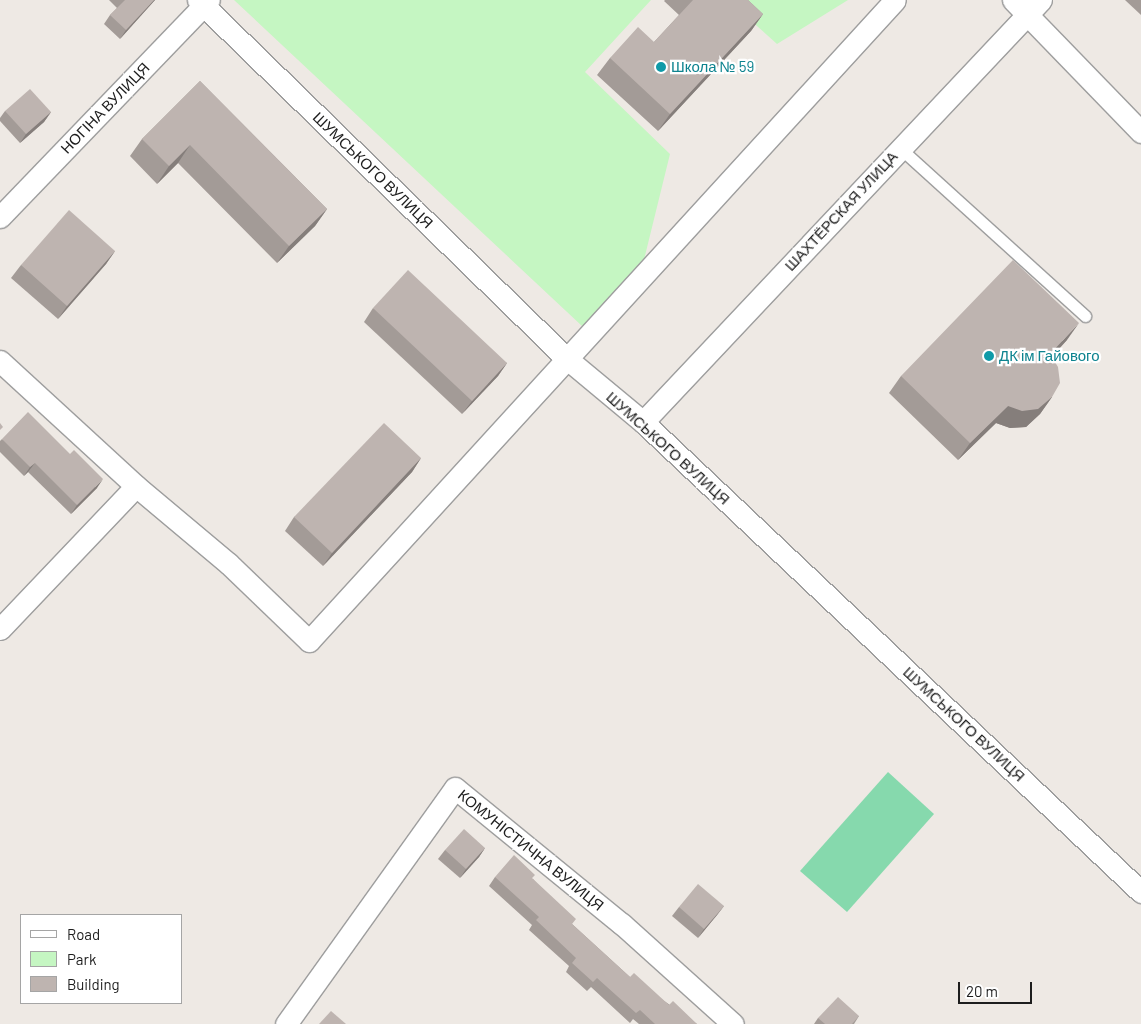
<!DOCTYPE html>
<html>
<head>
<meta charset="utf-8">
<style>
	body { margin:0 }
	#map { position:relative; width:1141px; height:1024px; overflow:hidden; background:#eee9e4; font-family:Barlow,sans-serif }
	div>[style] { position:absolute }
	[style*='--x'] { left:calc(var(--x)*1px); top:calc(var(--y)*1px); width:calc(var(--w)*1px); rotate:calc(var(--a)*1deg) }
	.park>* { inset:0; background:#c5f6c2 }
	.pitch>* { inset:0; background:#86d9ad }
	.roads { filter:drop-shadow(1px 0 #9e9e9e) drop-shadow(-1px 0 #9e9e9e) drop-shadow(0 1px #9e9e9e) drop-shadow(0 -1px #9e9e9e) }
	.service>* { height:11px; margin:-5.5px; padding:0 5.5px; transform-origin:5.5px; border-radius:5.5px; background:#fff }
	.minor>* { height:21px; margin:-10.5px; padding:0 10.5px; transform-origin:10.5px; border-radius:10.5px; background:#fff }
	.wall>* { inset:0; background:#a39b97 }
	.shaded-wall>* { inset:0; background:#857e7b }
	.building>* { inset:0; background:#beb4b0 }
	.dots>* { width:14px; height:14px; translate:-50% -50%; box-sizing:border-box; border:2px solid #fff; border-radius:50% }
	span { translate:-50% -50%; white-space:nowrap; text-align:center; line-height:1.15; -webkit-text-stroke:4.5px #fff; paint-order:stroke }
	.culture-label { font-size:15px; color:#0d838f }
	.left { translate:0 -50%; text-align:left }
	.street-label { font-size:15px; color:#1d1d1d }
	.legend { position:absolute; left:20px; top:914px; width:162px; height:90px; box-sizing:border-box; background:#fff; border:1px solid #a5a5a5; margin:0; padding:6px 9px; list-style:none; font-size:15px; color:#1d1d1d }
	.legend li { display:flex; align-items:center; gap:10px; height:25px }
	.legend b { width:25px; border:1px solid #a5a5a5 }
	.scale { position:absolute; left:958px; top:982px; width:74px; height:22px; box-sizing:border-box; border:2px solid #1d1d1d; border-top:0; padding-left:6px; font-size:15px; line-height:18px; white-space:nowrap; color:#1d1d1d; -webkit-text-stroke:4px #fff; paint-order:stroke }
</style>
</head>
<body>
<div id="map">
	<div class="park">
		<i style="clip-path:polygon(234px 0,651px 0,585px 72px,670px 154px,642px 268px,582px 326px)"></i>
		<i style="clip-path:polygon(728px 0,848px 0,777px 44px)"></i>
	</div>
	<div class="pitch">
		<i style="clip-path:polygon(888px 772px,934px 814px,847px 912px,800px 871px)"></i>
	</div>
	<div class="roads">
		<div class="service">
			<i style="--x:900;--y:148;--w:250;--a:42.2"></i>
		</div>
		<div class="minor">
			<i style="--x:198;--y:0;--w:513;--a:44.21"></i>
			<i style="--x:566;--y:358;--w:100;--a:39.7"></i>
			<i style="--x:643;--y:422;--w:685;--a:43.34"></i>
			<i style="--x:1013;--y:0;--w:184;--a:45.9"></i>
			<i style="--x:0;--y:217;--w:301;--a:-46.1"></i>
			<i style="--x:0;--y:361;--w:185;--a:42.6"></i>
			<i style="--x:136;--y:486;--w:121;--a:40"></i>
			<i style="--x:229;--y:564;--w:111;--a:43.9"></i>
			<i style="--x:309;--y:641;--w:868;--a:-47.57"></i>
			<i style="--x:643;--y:422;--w:580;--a:-46.68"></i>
			<i style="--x:0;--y:629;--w:197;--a:-46.4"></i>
			<i style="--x:286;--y:1024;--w:290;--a:-54.4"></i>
			<i style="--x:455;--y:788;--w:215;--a:39.2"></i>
			<i style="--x:622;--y:924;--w:149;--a:42"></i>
		</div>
	</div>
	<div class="wall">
		<i style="clip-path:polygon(109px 0,155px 0,120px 39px,104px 24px,110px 15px,117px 8px)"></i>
		<i style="clip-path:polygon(665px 0,748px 0,763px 14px,751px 31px,658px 131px,597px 75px,610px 58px,654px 42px,679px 15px,664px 1px)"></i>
		<i style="clip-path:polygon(1125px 0,1141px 0,1141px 15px)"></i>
		<i style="clip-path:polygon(200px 81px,327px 209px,315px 226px,277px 263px,178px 163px,157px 184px,130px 156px,142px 139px)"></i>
		<i style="clip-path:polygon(5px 111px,51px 112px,44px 122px,20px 143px,0 121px,0 118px)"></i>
		<i style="clip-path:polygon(115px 251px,106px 264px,58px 319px,11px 278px,21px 265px)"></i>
		<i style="clip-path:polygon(373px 308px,507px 363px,498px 376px,462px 414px,364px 322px)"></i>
		<i style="clip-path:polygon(1067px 340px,1052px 357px,1052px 397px,1040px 414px,1026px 427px,1010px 428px,996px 423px,958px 460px,889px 393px,901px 376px)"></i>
		<i style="clip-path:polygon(2px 439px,97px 488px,71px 514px,28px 472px,24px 476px,0 452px,0 441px)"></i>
		<i style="clip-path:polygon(421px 458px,412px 472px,323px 566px,285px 531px,294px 517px)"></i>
		<i style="clip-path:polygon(485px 848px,479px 857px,460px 878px,438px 859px,445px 850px)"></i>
		<i style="clip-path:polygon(495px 877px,533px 879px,572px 924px,630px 977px,697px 1024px,639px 1024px,633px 1019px,630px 1023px,591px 987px,587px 991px,566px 972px,569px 966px,529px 930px,532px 925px,489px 886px)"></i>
		<i style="clip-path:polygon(724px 906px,717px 915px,698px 938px,672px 916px,679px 907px)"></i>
		<i style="clip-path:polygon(859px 1016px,854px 1024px,814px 1024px,818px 1018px)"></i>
	</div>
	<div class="shaded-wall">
		<i style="clip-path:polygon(154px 0,155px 0,120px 39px,126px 30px)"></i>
		<i style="clip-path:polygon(763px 14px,751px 31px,658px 131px,670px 114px)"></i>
		<i style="clip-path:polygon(51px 112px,44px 122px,20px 143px,26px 134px)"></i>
		<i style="clip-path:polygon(190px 145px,178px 163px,157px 184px,169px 166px)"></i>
		<i style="clip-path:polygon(327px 209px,315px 226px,277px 263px,289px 246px)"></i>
		<i style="clip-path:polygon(115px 251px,106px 264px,58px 319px,67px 306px)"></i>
		<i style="clip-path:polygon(1079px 323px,1067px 340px,1038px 371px,1050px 354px)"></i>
		<i style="clip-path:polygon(507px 363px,498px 376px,462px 414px,472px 401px)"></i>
		<i style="clip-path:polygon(1052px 397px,1040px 414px,1026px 427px,1010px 428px,996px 423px,958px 460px,970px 443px,1008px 406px)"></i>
		<i style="clip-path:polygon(421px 458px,412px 472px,323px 566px,332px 553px)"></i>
		<i style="clip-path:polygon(35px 463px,28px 472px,24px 476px,30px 467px)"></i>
		<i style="clip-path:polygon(103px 479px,97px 488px,71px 514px,77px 505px)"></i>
		<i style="clip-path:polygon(485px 848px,479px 857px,460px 878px,466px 869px)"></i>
		<i style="clip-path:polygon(724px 906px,717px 915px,698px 938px,704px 929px)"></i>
	</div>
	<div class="building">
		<i style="clip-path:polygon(125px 0,154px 0,126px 30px,110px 15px)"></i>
		<i style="clip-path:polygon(693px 0,748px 0,763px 14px,670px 114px,610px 58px,638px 27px,654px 42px)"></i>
		<i style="clip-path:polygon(200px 81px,327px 209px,289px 246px,190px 145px,169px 166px,142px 139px)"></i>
		<i style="clip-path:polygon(30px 89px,51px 112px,26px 134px,5px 111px)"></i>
		<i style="clip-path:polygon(69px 210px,115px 251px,67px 306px,21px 265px)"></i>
		<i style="clip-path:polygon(1013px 260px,1079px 323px,1050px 354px,1058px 367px,1060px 383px,1052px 397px,1038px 409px,1022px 411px,1008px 406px,970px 443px,901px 376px)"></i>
		<i style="clip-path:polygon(408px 270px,507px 363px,472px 401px,373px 308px)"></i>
		<i style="clip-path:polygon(28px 412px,70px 454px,74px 450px,103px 479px,77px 505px,35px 463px,30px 467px,2px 439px)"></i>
		<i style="clip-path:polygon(0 423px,3px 427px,0 430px)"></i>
		<i style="clip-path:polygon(384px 423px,421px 458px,332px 553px,294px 517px)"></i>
		<i style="clip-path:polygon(464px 829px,485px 848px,466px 869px,445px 850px)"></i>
		<i style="clip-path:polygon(514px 855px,535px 875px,532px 878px,576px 919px,572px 924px,630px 977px,634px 973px,669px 1005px,673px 1001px,697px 1024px,655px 1024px,640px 1010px,636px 1013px,597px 978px,593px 982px,572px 963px,576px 958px,536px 920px,539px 917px,495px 877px)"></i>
		<i style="clip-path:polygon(698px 884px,724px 906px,704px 929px,679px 907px)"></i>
		<i style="clip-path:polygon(838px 997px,859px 1016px,852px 1024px,825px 1024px,818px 1018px)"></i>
		<i style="clip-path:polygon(331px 1011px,346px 1024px,319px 1024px)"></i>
	</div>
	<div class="dots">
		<i style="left:661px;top:67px;background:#0f9aa8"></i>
		<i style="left:989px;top:356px;background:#0f9aa8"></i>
	</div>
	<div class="culture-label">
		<span class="left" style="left:671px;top:67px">Школа № 59</span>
		<span class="left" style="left:999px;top:356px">ДК ім Гайового</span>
	</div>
	<div class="street-label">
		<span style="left:105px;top:108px;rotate:-46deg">НОГІНА ВУЛИЦЯ</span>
		<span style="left:373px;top:170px;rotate:44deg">ШУМСЬКОГО ВУЛИЦЯ</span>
		<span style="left:841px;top:211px;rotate:-47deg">ШАХТЁРСКАЯ УЛИЦА</span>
		<span style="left:668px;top:448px;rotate:42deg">ШУМСЬКОГО ВУЛИЦЯ</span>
		<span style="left:964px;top:724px;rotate:43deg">ШУМСЬКОГО ВУЛИЦЯ</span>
		<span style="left:531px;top:850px;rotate:39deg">КОМУНІСТИЧНА ВУЛИЦЯ</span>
	</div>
	<ul class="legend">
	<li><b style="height:6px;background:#fff"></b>Road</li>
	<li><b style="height:14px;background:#c5f6c2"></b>Park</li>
	<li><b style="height:14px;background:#beb4b0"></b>Building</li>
	</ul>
	<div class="scale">20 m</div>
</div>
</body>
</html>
